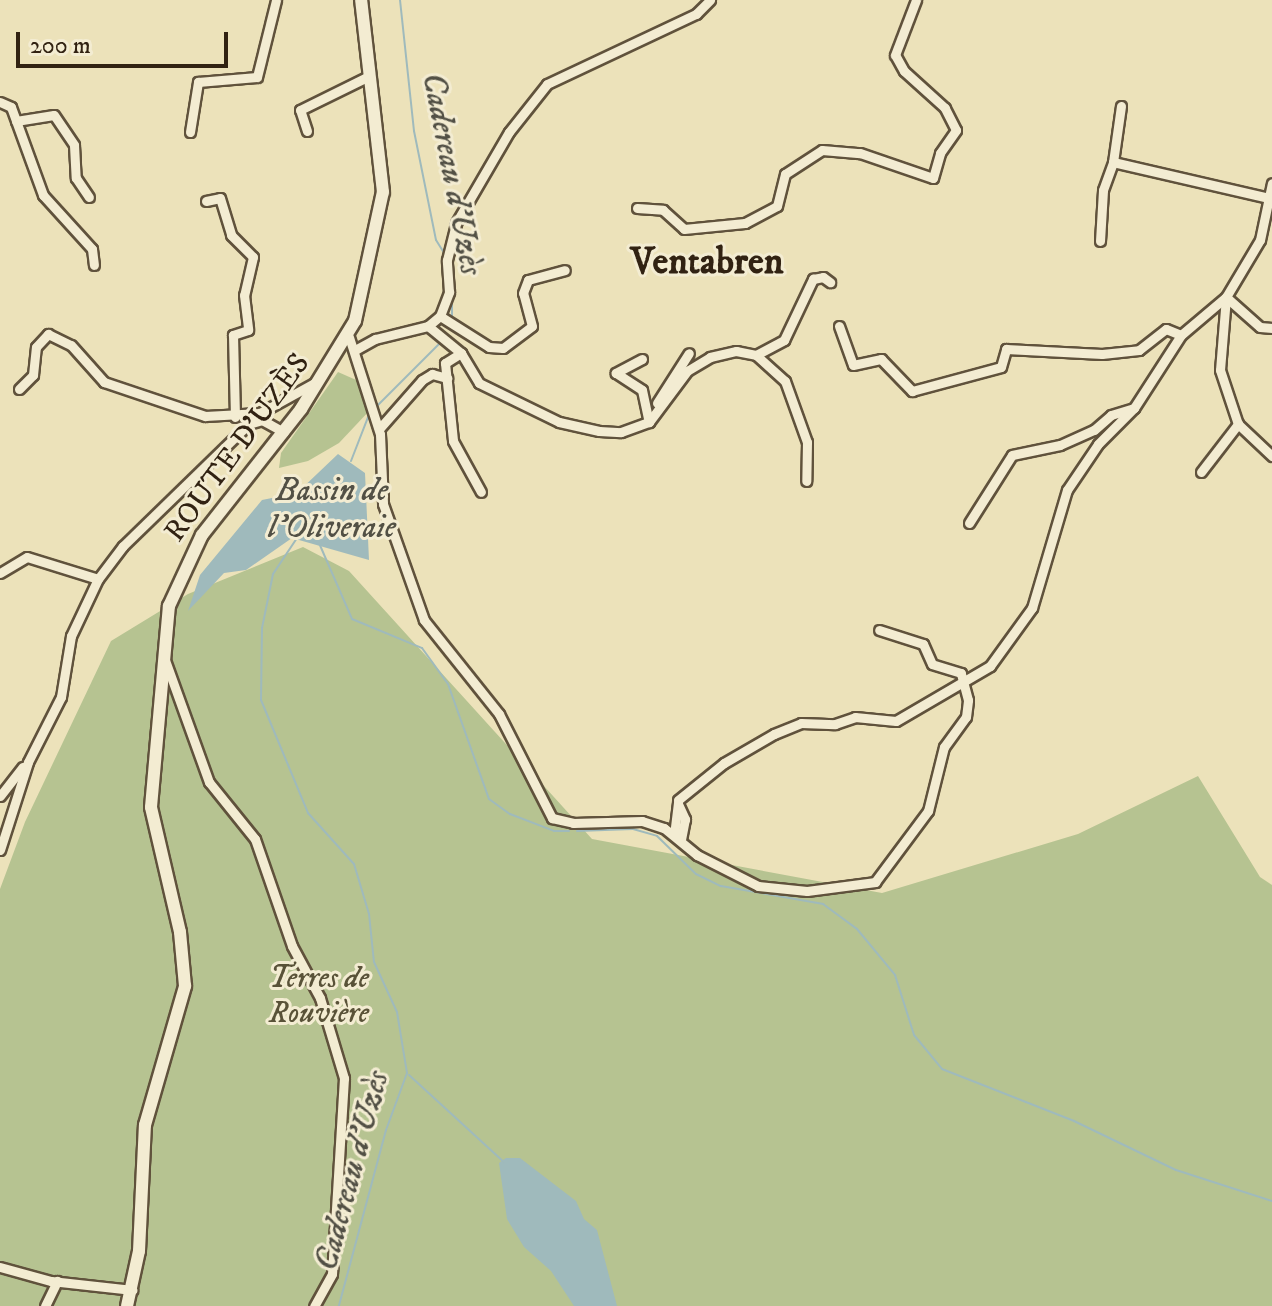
<!DOCTYPE html>
<html>
<head>
<meta charset="utf-8">
<style>
	body { margin:0 }
	#map { position:relative; width:1272px; height:1306px; overflow:hidden; background:#ece2ba; font-family:"IM FELL DW Pica",serif }
	div>[style] { position:absolute }
	[style*='--x'] { left:calc(var(--x)*1px); top:calc(var(--y)*1px); width:calc(var(--w)*1px); rotate:calc(var(--a)*1deg) }
	.green>* { inset:0; background:#b6c391 }
	.water>* { inset:0; background:#9fbabc }
	.stream>* { height:2px; margin:-1px; padding:0 1px; transform-origin:1px; border-radius:1px; background:#9fbabc }
	.roads { filter:drop-shadow(2px 0 #60523c) drop-shadow(-2px 0 #60523c) drop-shadow(0 2px #60523c) drop-shadow(0 -2px #60523c) }
	.street>* { height:9px; margin:-4.5px; padding:0 4.5px; transform-origin:4.5px; border-radius:4.5px; background:#f3ecd2 }
	.secondary>* { height:12px; margin:-6px; padding:0 6px; transform-origin:6px; border-radius:6px; background:#f3ecd2 }
	span { translate:-50% -50%; white-space:nowrap; text-align:center; line-height:1.15; -webkit-text-stroke:6px #f3ecd2; paint-order:stroke }
	.street-label { font-size:30px; color:#312212 }
	.park-label { font-size:30px; color:#595238; font-style:italic }
	.water-label { font-size:32px; color:#525045; font-style:italic }
	.district-label { font-size:38px; color:#312212; font-weight:700 }
	.scale { position:absolute; left:16px; top:32px; width:212px; height:36px; box-sizing:border-box; border:4px solid #312212; border-top:0; padding-left:10px; font-size:24px; line-height:28px; white-space:nowrap; color:#312212; -webkit-text-stroke:6px #f3ecd2; paint-order:stroke }
</style>
</head>
<body>
<div id="map">
	<div class="green">
		<i style="clip-path:polygon(338px 372px,363px 383px,371px 409px,339px 443px,308px 461px,279px 468px,281px 453px)"></i>
		<i style="clip-path:polygon(303px 547px,349px 571px,592px 839px,882px 893px,1078px 834px,1198px 776px,1260px 877px,1272px 885px,1272px 1306px,0 1306px,0 889px,25px 822px,111px 641px,188px 594px)"></i>
	</div>
	<div class="water">
		<i style="clip-path:polygon(338px 454px,365px 473px,369px 560px,292px 538px,246px 570px,224px 573px,188px 611px,200px 575px,262px 500px,297px 493px)"></i>
		<i style="clip-path:polygon(506px 1158px,520px 1158px,576px 1201px,584px 1219px,597px 1230px,617px 1306px,574px 1306px,551px 1271px,524px 1247px,507px 1219px,499px 1163px)"></i>
	</div>
	<div class="stream">
		<i style="--x:400;--y:0;--w:132;--a:83.9"></i>
		<i style="--x:414;--y:131;--w:111;--a:78.6"></i>
		<i style="--x:436;--y:240;--w:15;--a:58"></i>
		<i style="--x:452;--y:265;--w:53;--a:90"></i>
		<i style="--x:375;--y:408;--w:93;--a:-45"></i>
		<i style="--x:351;--y:461;--w:53;--a:-68.8"></i>
		<i style="--x:299;--y:535;--w:47;--a:123.7"></i>
		<i style="--x:273;--y:574;--w:55;--a:101.5"></i>
		<i style="--x:262;--y:628;--w:72;--a:90.8"></i>
		<i style="--x:261;--y:700;--w:122;--a:67.4"></i>
		<i style="--x:308;--y:813;--w:69;--a:48"></i>
		<i style="--x:354;--y:864;--w:52;--a:73.3"></i>
		<i style="--x:369;--y:914;--w:48;--a:84.1"></i>
		<i style="--x:374;--y:962;--w:55;--a:65.3"></i>
		<i style="--x:397;--y:1012;--w:62;--a:80.7"></i>
		<i style="--x:407;--y:1073;--w:61;--a:110.2"></i>
		<i style="--x:386;--y:1130;--w:182;--a:105"></i>
		<i style="--x:319;--y:543;--w:83;--a:66.5"></i>
		<i style="--x:352;--y:619;--w:76;--a:22.5"></i>
		<i style="--x:422;--y:648;--w:44;--a:54.2"></i>
		<i style="--x:448;--y:684;--w:122;--a:70.4"></i>
		<i style="--x:489;--y:799;--w:26;--a:36"></i>
		<i style="--x:510;--y:814;--w:47;--a:21.1"></i>
		<i style="--x:554;--y:831;--w:15;--a:0"></i>
		<i style="--x:577;--y:831;--w:56;--a:-2"></i>
		<i style="--x:633;--y:829;--w:25;--a:16"></i>
		<i style="--x:657;--y:836;--w:54;--a:44.3"></i>
		<i style="--x:696;--y:874;--w:28;--a:26"></i>
		<i style="--x:721;--y:886;--w:104;--a:10"></i>
		<i style="--x:823;--y:904;--w:42;--a:36.3"></i>
		<i style="--x:857;--y:929;--w:60;--a:50.4"></i>
		<i style="--x:895;--y:975;--w:63;--a:72.4"></i>
		<i style="--x:914;--y:1035;--w:44;--a:50.5"></i>
		<i style="--x:942;--y:1069;--w:142;--a:21.5"></i>
		<i style="--x:1074;--y:1121;--w:113;--a:25.7"></i>
		<i style="--x:1176;--y:1170;--w:101;--a:17.9"></i>
		<i style="--x:409;--y:1075;--w:129;--a:42.5"></i>
	</div>
	<div class="roads">
		<div class="street">
			<i style="--x:0;--y:102;--w:12;--a:24"></i>
			<i style="--x:11;--y:107;--w:94;--a:70"></i>
			<i style="--x:43;--y:195;--w:73;--a:47.8"></i>
			<i style="--x:92;--y:249;--w:16;--a:83"></i>
			<i style="--x:1121;--y:106;--w:57;--a:98.1"></i>
			<i style="--x:1113;--y:162;--w:160;--a:13"></i>
			<i style="--x:16;--y:121;--w:38;--a:-9"></i>
			<i style="--x:54;--y:115;--w:36;--a:56"></i>
			<i style="--x:74;--y:145;--w:33;--a:87"></i>
			<i style="--x:76;--y:178;--w:23;--a:56"></i>
			<i style="--x:307;--y:131;--w:22;--a:-108"></i>
			<i style="--x:300;--y:110;--w:75;--a:-26.2"></i>
			<i style="--x:190;--y:132;--w:51;--a:-80.9"></i>
			<i style="--x:198;--y:82;--w:59;--a:-4.8"></i>
			<i style="--x:257;--y:77;--w:79;--a:-76.1"></i>
			<i style="--x:206;--y:201;--w:14;--a:-12"></i>
			<i style="--x:220;--y:198;--w:39;--a:73"></i>
			<i style="--x:231;--y:235;--w:31;--a:45"></i>
			<i style="--x:253;--y:257;--w:39;--a:103"></i>
			<i style="--x:244;--y:295;--w:35;--a:83"></i>
			<i style="--x:248;--y:330;--w:16;--a:162"></i>
			<i style="--x:233;--y:335;--w:82;--a:88.6"></i>
			<i style="--x:637;--y:208;--w:26;--a:4"></i>
			<i style="--x:663;--y:210;--w:28;--a:42"></i>
			<i style="--x:684;--y:229;--w:61;--a:-5.6"></i>
			<i style="--x:745;--y:223;--w:36;--a:-28"></i>
			<i style="--x:777;--y:206;--w:33;--a:-76"></i>
			<i style="--x:785;--y:174;--w:44;--a:-33"></i>
			<i style="--x:822;--y:150;--w:38;--a:5"></i>
			<i style="--x:860;--y:153;--w:77;--a:18.9"></i>
			<i style="--x:933;--y:178;--w:26;--a:-74"></i>
			<i style="--x:940;--y:153;--w:28;--a:-55"></i>
			<i style="--x:956;--y:130;--w:25;--a:-117"></i>
			<i style="--x:945;--y:108;--w:55;--a:-137.9"></i>
			<i style="--x:904;--y:71;--w:18;--a:-119"></i>
			<i style="--x:895;--y:55;--w:59;--a:-69.1"></i>
			<i style="--x:1100;--y:241;--w:51;--a:-86.6"></i>
			<i style="--x:1103;--y:190;--w:30;--a:-70"></i>
			<i style="--x:1226;--y:297;--w:73;--a:94.7"></i>
			<i style="--x:1220;--y:370;--w:57;--a:71.6"></i>
			<i style="--x:1238;--y:424;--w:47;--a:43.3"></i>
			<i style="--x:1226;--y:297;--w:45;--a:41.4"></i>
			<i style="--x:1260;--y:327;--w:12;--a:5"></i>
			<i style="--x:440;--y:316;--w:58;--a:32.3"></i>
			<i style="--x:489;--y:347;--w:14;--a:4"></i>
			<i style="--x:503;--y:348;--w:36;--a:-37"></i>
			<i style="--x:532;--y:326;--w:34;--a:-105"></i>
			<i style="--x:523;--y:293;--w:14;--a:-69"></i>
			<i style="--x:528;--y:280;--w:38;--a:-15"></i>
			<i style="--x:428;--y:326;--w:43;--a:39.3"></i>
			<i style="--x:461;--y:353;--w:35;--a:59"></i>
			<i style="--x:479;--y:383;--w:89;--a:26"></i>
			<i style="--x:559;--y:422;--w:41;--a:12.7"></i>
			<i style="--x:599;--y:431;--w:22;--a:3"></i>
			<i style="--x:621;--y:432;--w:30;--a:-20"></i>
			<i style="--x:649;--y:422;--w:64;--a:-53.3"></i>
			<i style="--x:687;--y:371;--w:27;--a:-31"></i>
			<i style="--x:710;--y:357;--w:27;--a:-13"></i>
			<i style="--x:736;--y:351;--w:20;--a:11"></i>
			<i style="--x:756;--y:355;--w:39;--a:42"></i>
			<i style="--x:785;--y:381;--w:65;--a:70.2"></i>
			<i style="--x:807;--y:442;--w:39;--a:91"></i>
			<i style="--x:839;--y:326;--w:41;--a:70.3"></i>
			<i style="--x:853;--y:365;--w:29;--a:-12"></i>
			<i style="--x:881;--y:359;--w:45;--a:45.9"></i>
			<i style="--x:912;--y:391;--w:92;--a:-15.1"></i>
			<i style="--x:1001;--y:367;--w:19;--a:-74"></i>
			<i style="--x:1006;--y:349;--w:96;--a:3"></i>
			<i style="--x:1102;--y:354;--w:37;--a:-6"></i>
			<i style="--x:1139;--y:350;--w:34;--a:-38"></i>
			<i style="--x:1166;--y:329;--w:16;--a:22"></i>
			<i style="--x:349;--y:337;--w:102;--a:72.3"></i>
			<i style="--x:380;--y:434;--w:70;--a:87.5"></i>
			<i style="--x:383;--y:504;--w:123;--a:70.5"></i>
			<i style="--x:424;--y:620;--w:120;--a:51.4"></i>
			<i style="--x:499;--y:714;--w:117;--a:63"></i>
			<i style="--x:552;--y:818;--w:22;--a:13"></i>
			<i style="--x:573;--y:823;--w:69;--a:-1.7"></i>
			<i style="--x:642;--y:821;--w:23;--a:18"></i>
			<i style="--x:664;--y:828;--w:43;--a:39.3"></i>
			<i style="--x:697;--y:855;--w:68;--a:26.9"></i>
			<i style="--x:758;--y:886;--w:49;--a:5.8"></i>
			<i style="--x:807;--y:891;--w:69;--a:-7.5"></i>
			<i style="--x:875;--y:882;--w:89;--a:-53.3"></i>
			<i style="--x:928;--y:811;--w:66;--a:-76"></i>
			<i style="--x:944;--y:747;--w:37;--a:-54"></i>
			<i style="--x:966;--y:717;--w:17;--a:-83"></i>
			<i style="--x:968;--y:700;--w:28;--a:-105"></i>
			<i style="--x:961;--y:673;--w:30;--a:-163"></i>
			<i style="--x:932;--y:664;--w:22;--a:-114"></i>
			<i style="--x:923;--y:644;--w:46;--a:-162.3"></i>
			<i style="--x:355;--y:350;--w:23;--a:-29"></i>
			<i style="--x:375;--y:339;--w:55;--a:-13.8"></i>
			<i style="--x:428;--y:326;--w:16;--a:-40"></i>
			<i style="--x:440;--y:316;--w:26;--a:-69"></i>
			<i style="--x:449;--y:292;--w:32;--a:-94"></i>
			<i style="--x:447;--y:260;--w:38;--a:-76"></i>
			<i style="--x:456;--y:223;--w:105;--a:-59.8"></i>
			<i style="--x:509;--y:132;--w:61;--a:-51.6"></i>
			<i style="--x:547;--y:84;--w:165;--a:-25.2"></i>
			<i style="--x:696;--y:14;--w:20;--a:-45"></i>
			<i style="--x:461;--y:353;--w:19;--a:148"></i>
			<i style="--x:445;--y:363;--w:78;--a:84.1"></i>
			<i style="--x:453;--y:441;--w:58;--a:61.2"></i>
			<i style="--x:756;--y:355;--w:32;--a:-28"></i>
			<i style="--x:784;--y:340;--w:68;--a:-64.6"></i>
			<i style="--x:813;--y:279;--w:10;--a:-11"></i>
			<i style="--x:823;--y:277;--w:9;--a:36"></i>
			<i style="--x:642;--y:359;--w:30;--a:152"></i>
			<i style="--x:616;--y:373;--w:31;--a:33"></i>
			<i style="--x:642;--y:390;--w:33;--a:78"></i>
			<i style="--x:19;--y:389;--w:20;--a:-45"></i>
			<i style="--x:33;--y:375;--w:28;--a:-84"></i>
			<i style="--x:36;--y:347;--w:18;--a:-47"></i>
			<i style="--x:48;--y:334;--w:25;--a:26"></i>
			<i style="--x:71;--y:345;--w:50;--a:48.3"></i>
			<i style="--x:104;--y:382;--w:107;--a:18.6"></i>
			<i style="--x:205;--y:416;--w:55;--a:-3.1"></i>
			<i style="--x:657;--y:403;--w:59;--a:-57.4"></i>
			<i style="--x:252;--y:423;--w:10;--a:-17"></i>
			<i style="--x:262;--y:420;--w:25;--a:29"></i>
			<i style="--x:379;--y:429;--w:65;--a:-48.7"></i>
			<i style="--x:422;--y:380;--w:12;--a:-31"></i>
			<i style="--x:432;--y:374;--w:16;--a:15"></i>
			<i style="--x:1201;--y:472;--w:61;--a:-52.4"></i>
			<i style="--x:969;--y:523;--w:80;--a:-57.7"></i>
			<i style="--x:1012;--y:455;--w:49;--a:-11.8"></i>
			<i style="--x:1060;--y:445;--w:37;--a:-24"></i>
			<i style="--x:1094;--y:430;--w:23;--a:-41"></i>
			<i style="--x:1111;--y:415;--w:24;--a:-17"></i>
			<i style="--x:0;--y:573;--w:31;--a:-31"></i>
			<i style="--x:27;--y:557;--w:74;--a:17.2"></i>
			<i style="--x:165;--y:660;--w:130;--a:70.2"></i>
			<i style="--x:209;--y:782;--w:73;--a:51.1"></i>
			<i style="--x:255;--y:839;--w:113;--a:70.9"></i>
			<i style="--x:292;--y:946;--w:59;--a:61.7"></i>
			<i style="--x:320;--y:998;--w:84;--a:73.3"></i>
			<i style="--x:344;--y:1078;--w:196;--a:93.5"></i>
			<i style="--x:332;--y:1274;--w:37;--a:119"></i>
			<i style="--x:0;--y:796;--w:37;--a:-52"></i>
			<i style="--x:678;--y:804;--w:17;--a:65"></i>
			<i style="--x:685;--y:819;--w:20;--a:101"></i>
			<i style="--x:674;--y:835;--w:35;--a:-83"></i>
			<i style="--x:678;--y:800;--w:59;--a:-38.8"></i>
			<i style="--x:724;--y:763;--w:58;--a:-30.1"></i>
			<i style="--x:774;--y:734;--w:29;--a:-22"></i>
			<i style="--x:801;--y:723;--w:34;--a:2"></i>
			<i style="--x:835;--y:724;--w:21;--a:-19"></i>
			<i style="--x:855;--y:717;--w:41;--a:5.6"></i>
			<i style="--x:896;--y:721;--w:109;--a:-30.3"></i>
			<i style="--x:990;--y:666;--w:72;--a:-54.1"></i>
			<i style="--x:1032;--y:608;--w:123;--a:-73.5"></i>
			<i style="--x:1067;--y:490;--w:55;--a:-56"></i>
			<i style="--x:1098;--y:444;--w:51;--a:-45"></i>
			<i style="--x:1134;--y:408;--w:87;--a:-57.2"></i>
			<i style="--x:1181;--y:335;--w:59;--a:-40.2"></i>
			<i style="--x:1226;--y:297;--w:66;--a:-59.2"></i>
			<i style="--x:1260;--y:240;--w:58;--a:-78.1"></i>
			<i style="--x:0;--y:850;--w:92;--a:-72.3"></i>
			<i style="--x:28;--y:762;--w:73;--a:-63.1"></i>
			<i style="--x:61;--y:697;--w:62;--a:-80.7"></i>
			<i style="--x:71;--y:636;--w:63;--a:-64.7"></i>
			<i style="--x:98;--y:579;--w:41;--a:-52.9"></i>
			<i style="--x:123;--y:546;--w:191;--a:-44.2"></i>
			<i style="--x:260;--y:413;--w:66;--a:-28.9"></i>
			<i style="--x:0;--y:1267;--w:53;--a:15.4"></i>
			<i style="--x:51;--y:1281;--w:82;--a:6.3"></i>
			<i style="--x:45;--y:1306;--w:28;--a:-64"></i>
		</div>
		<div class="secondary">
			<i style="--x:127;--y:1306;--w:56;--a:-77.7"></i>
			<i style="--x:139;--y:1251;--w:126;--a:-87.3"></i>
			<i style="--x:145;--y:1125;--w:145;--a:-73.9"></i>
			<i style="--x:185;--y:986;--w:54;--a:-95.3"></i>
			<i style="--x:180;--y:932;--w:128;--a:-103.1"></i>
			<i style="--x:151;--y:807;--w:202;--a:-84.9"></i>
			<i style="--x:169;--y:606;--w:78;--a:-65.1"></i>
			<i style="--x:202;--y:535;--w:160;--a:-51.8"></i>
			<i style="--x:301;--y:409;--w:103;--a:-58.5"></i>
			<i style="--x:355;--y:321;--w:132;--a:-77.8"></i>
			<i style="--x:383;--y:192;--w:193;--a:-96.5"></i>
		</div>
	</div>
	<div class="street-label">
		<span style="left:238px;top:448px;rotate:-54deg">ROUTE D'UZÈS</span>
	</div>
	<div class="park-label">
		<span style="left:319px;top:996px">Terres de<br>Rouvière</span>
	</div>
	<div class="water-label">
		<span style="left:451px;top:174px;rotate:79deg">Cadereau d'Uzès</span>
		<span style="left:332px;top:510px">Bassin de<br>l'Oliveraie</span>
		<span style="left:353px;top:1171px;rotate:-75deg">Cadereau d'Uzès</span>
	</div>
	<div class="district-label">
		<span style="left:707px;top:263px">Ventabren</span>
	</div>
	<div class="scale">200 m</div>
</div>
</body>
</html>
